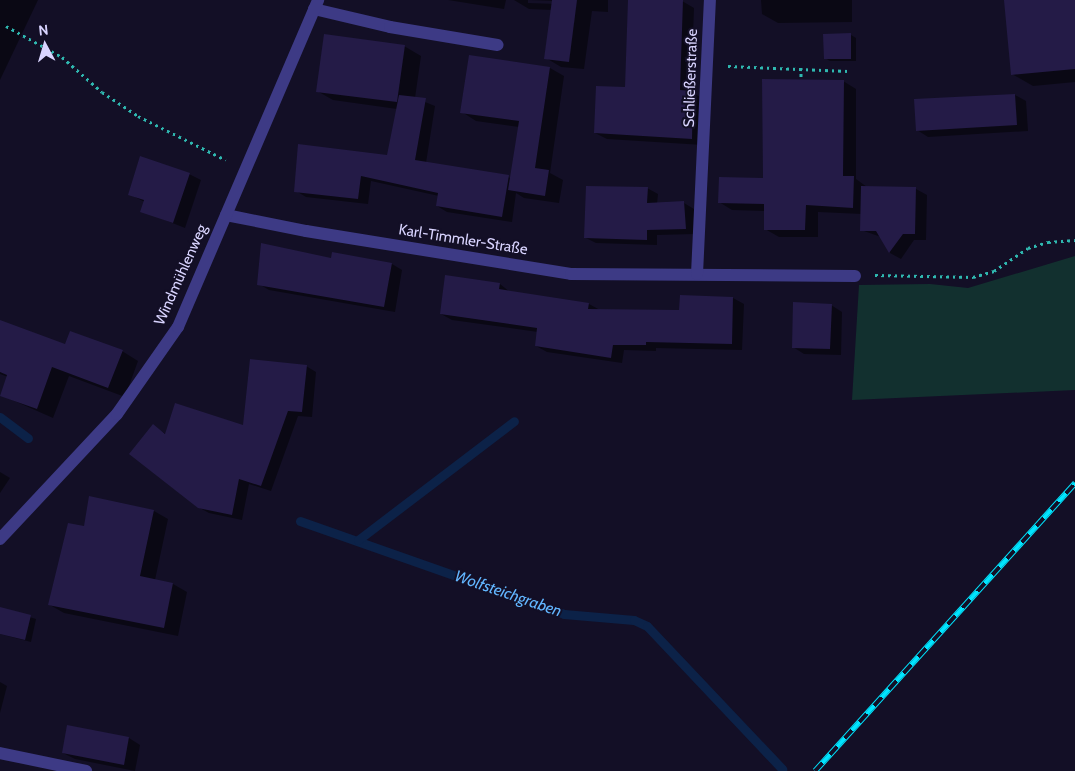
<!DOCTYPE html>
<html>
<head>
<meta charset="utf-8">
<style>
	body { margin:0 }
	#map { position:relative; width:1075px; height:771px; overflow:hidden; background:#130f26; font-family:Cabin,sans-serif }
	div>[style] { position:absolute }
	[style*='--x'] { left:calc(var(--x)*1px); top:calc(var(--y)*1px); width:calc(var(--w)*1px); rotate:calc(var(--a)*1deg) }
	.green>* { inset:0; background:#12302f }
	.shadow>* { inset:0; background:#0007 }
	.stream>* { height:9px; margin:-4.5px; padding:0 4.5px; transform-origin:4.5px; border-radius:4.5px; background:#0c2248 }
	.building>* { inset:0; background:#241b47 }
	.path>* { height:3px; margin-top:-1.5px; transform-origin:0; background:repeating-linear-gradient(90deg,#2fb8b0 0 2.5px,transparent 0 6.5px) }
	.minor>* { height:12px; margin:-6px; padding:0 6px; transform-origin:6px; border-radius:6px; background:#3d3a85 }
	.rail>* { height:5.5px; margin-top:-2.75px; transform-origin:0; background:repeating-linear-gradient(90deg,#130f26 0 11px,#00e5ff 0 22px); box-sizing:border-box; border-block:1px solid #00e5ff }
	span { translate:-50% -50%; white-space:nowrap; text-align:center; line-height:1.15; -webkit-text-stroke:4px #130f26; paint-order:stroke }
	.street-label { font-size:15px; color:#d9d4ff }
	.water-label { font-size:16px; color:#62b6ff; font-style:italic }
	.north { position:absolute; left:20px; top:20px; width:50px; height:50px; -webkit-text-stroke:4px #130f26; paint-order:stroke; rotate:354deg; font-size:14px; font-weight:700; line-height:20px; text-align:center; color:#d9d4ff }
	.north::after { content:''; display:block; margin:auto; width:18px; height:22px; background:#d9d4ff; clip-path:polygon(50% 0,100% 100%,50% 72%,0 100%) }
</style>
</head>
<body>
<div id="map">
	<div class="green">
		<i style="clip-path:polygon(1075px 256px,1075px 390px,852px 400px,859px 285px,930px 284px,968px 288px)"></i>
	</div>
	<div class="shadow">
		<i style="clip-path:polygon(0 0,38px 0,0 80px)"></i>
		<i style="clip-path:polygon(448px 0,506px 0,504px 9px)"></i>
		<i style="clip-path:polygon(evenodd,514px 0,608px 0,608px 12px,592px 11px,584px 69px,561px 67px,546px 58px,552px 10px,529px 9px,514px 0,528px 0,558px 1px,558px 4px,528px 3px,528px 0)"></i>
		<i style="clip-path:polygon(629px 0,682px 1px,694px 8px,691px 92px,704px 99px,703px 145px,607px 139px,595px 133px,627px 88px)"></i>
		<i style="clip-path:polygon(761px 0,852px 0,852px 22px,778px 23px,762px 14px)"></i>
		<i style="clip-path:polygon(1005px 0,1075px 0,1075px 82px,1033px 86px,1012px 74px)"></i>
		<i style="clip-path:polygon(851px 35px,856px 38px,856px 61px,830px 61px,825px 58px)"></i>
		<i style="clip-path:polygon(404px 46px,421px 56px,415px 98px,435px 106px,426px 163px,511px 178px,519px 127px,476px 121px,462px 112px,550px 68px,564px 76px,550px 173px,563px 180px,559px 203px,524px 198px,516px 193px,512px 222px,447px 212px,437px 206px,439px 196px,371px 181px,368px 204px,306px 197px,296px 191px,388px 156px,397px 109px,333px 100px,317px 91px)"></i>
		<i style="clip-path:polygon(843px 81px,856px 89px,856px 179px,867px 187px,916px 189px,927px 195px,926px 240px,914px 240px,901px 259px,890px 253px,881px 237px,861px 230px,862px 214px,818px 212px,818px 237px,779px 237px,765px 229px,766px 211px,732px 210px,719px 202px,764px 179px)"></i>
		<i style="clip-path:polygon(1015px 95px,1026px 101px,1028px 131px,928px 137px,917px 130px)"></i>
		<i style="clip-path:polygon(189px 174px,201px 180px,185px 228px,142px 211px,145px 202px,129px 194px)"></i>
		<i style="clip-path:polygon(647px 188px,658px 194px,657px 204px,684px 203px,694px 209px,695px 234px,657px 235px,657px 245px,596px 243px,586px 238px)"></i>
		<i style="clip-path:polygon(332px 259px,392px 264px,402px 270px,395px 312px,269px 290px,259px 284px)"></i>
		<i style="clip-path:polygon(446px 276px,500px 284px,510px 292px,589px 304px,600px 310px,680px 311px,733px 298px,744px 304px,742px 350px,656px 348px,656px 351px,624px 350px,622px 363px,547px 352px,536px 346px,538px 332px,452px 320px,441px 314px)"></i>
		<i style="clip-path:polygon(831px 305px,842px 312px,841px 355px,804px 354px,793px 347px)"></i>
		<i style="clip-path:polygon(0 330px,65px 346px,122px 351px,138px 361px,125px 397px,69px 376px,53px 418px,1px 395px,8px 377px,0 374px)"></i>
		<i style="clip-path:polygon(306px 366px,316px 372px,312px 417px,298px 416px,271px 491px,249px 484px,242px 520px,209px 513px,198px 507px,153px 426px,166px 434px,244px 426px)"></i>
		<i style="clip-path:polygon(0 472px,10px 478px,0 493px)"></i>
		<i style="clip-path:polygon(154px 511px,168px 519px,155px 580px,173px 584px,187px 592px,178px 636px,64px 613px,50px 605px,85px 528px)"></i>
		<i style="clip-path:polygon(0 608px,36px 619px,31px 642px,0 634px)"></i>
		<i style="clip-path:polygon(0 682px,7px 686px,0 713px)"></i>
		<i style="clip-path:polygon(129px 738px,140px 745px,135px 771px,75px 759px,63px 753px)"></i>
	</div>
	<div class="stream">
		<i style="--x:0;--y:417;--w:35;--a:37"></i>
		<i style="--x:300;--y:521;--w:280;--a:19.4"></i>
		<i style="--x:564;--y:614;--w:70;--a:4.9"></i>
		<i style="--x:634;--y:620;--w:14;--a:25"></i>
		<i style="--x:647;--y:626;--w:197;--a:46.6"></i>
		<i style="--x:358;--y:540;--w:196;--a:-37.3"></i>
	</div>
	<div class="building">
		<i style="clip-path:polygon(552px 0,577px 0,569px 62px,544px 59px)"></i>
		<i style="clip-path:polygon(628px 0,683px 0,680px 90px,693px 91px,692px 139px,594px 133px,596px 86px,625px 87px)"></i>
		<i style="clip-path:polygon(1004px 0,1075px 0,1075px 69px,1011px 75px)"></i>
		<i style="clip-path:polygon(851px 33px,851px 59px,824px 59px,823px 34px)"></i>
		<i style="clip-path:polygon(324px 34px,405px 45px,397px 102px,316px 92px)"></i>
		<i style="clip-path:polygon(469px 55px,550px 67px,535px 168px,549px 170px,545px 196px,508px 190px,519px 121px,460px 113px)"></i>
		<i style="clip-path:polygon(762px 79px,844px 80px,843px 176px,854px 176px,853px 208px,806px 205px,805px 230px,764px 230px,764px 204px,718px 203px,719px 177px,763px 178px)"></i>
		<i style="clip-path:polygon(1015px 94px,1017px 125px,916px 131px,914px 99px)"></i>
		<i style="clip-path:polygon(399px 95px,426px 98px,415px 160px,509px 175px,502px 217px,436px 206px,438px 193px,361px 176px,358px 199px,294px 192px,298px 144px,387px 155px)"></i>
		<i style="clip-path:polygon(140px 156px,190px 173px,173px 223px,140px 212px,144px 200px,128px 195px)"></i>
		<i style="clip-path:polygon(586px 186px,648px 187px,647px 203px,684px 201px,686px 229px,647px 230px,647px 240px,584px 238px)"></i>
		<i style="clip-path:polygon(861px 186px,916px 187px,915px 234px,903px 234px,889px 253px,876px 231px,860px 231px)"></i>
		<i style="clip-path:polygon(261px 243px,331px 258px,332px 252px,392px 263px,384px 307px,257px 285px)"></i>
		<i style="clip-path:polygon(445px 275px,500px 283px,499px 289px,589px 303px,588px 309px,679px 310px,680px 295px,733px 297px,732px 344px,646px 342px,646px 345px,613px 345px,611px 358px,535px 346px,537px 328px,440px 314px)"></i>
		<i style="clip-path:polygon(793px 302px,832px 304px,830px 349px,792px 348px)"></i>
		<i style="clip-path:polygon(0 320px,65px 344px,70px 331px,123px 350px,108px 388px,52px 367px,37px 409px,0 396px,7px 375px,0 372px)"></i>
		<i style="clip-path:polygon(250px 359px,307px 365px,302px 412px,288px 411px,261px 486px,239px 479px,232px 515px,198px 508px,129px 454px,153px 424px,165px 434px,175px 403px,243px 425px)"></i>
		<i style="clip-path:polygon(89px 496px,154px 510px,140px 576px,173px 583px,164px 628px,48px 605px,68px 523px,84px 526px)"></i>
		<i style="clip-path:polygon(0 607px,31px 615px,25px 640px,0 634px)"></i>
		<i style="clip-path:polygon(67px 725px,129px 737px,124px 765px,62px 753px)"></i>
	</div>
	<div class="path">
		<i style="--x:6;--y:26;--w:64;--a:29"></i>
		<i style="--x:62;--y:57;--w:53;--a:41.2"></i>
		<i style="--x:102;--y:92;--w:43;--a:33.7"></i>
		<i style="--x:138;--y:116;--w:98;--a:26.6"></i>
		<i style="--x:728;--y:66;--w:120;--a:2.4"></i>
		<i style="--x:801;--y:67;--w:12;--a:90"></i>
		<i style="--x:875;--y:275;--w:98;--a:1.2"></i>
		<i style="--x:973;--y:277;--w:22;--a:-16"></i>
		<i style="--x:994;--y:271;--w:41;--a:-34.1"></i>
		<i style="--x:1028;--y:248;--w:21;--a:-17"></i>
		<i style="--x:1048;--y:242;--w:27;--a:-4"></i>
	</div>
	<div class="minor">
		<i style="--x:314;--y:9;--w:78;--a:13.3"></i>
		<i style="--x:390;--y:27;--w:109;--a:9.5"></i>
		<i style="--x:226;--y:215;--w:82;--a:11.3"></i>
		<i style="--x:306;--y:231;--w:268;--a:9.2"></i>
		<i style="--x:571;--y:274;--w:284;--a:0.4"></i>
		<i style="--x:697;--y:274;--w:274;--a:-87.3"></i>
		<i style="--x:0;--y:539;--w:171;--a:-46.9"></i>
		<i style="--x:117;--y:414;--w:106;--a:-55"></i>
		<i style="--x:178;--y:327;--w:356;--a:-66.8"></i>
		<i style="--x:0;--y:753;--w:88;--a:11.8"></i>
	</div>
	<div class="rail">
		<i style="--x:815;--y:771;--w:388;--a:-47.9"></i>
	</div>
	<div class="street-label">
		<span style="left:691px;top:78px;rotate:-88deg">Schließerstraße</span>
		<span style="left:463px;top:240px;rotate:9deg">Karl-Timmler-Straße</span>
		<span style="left:181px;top:275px;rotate:-66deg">Windmühlenweg</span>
	</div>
	<div class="water-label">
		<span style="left:508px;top:594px;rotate:19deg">Wolfsteichgraben</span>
	</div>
	<div class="north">N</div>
</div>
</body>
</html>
